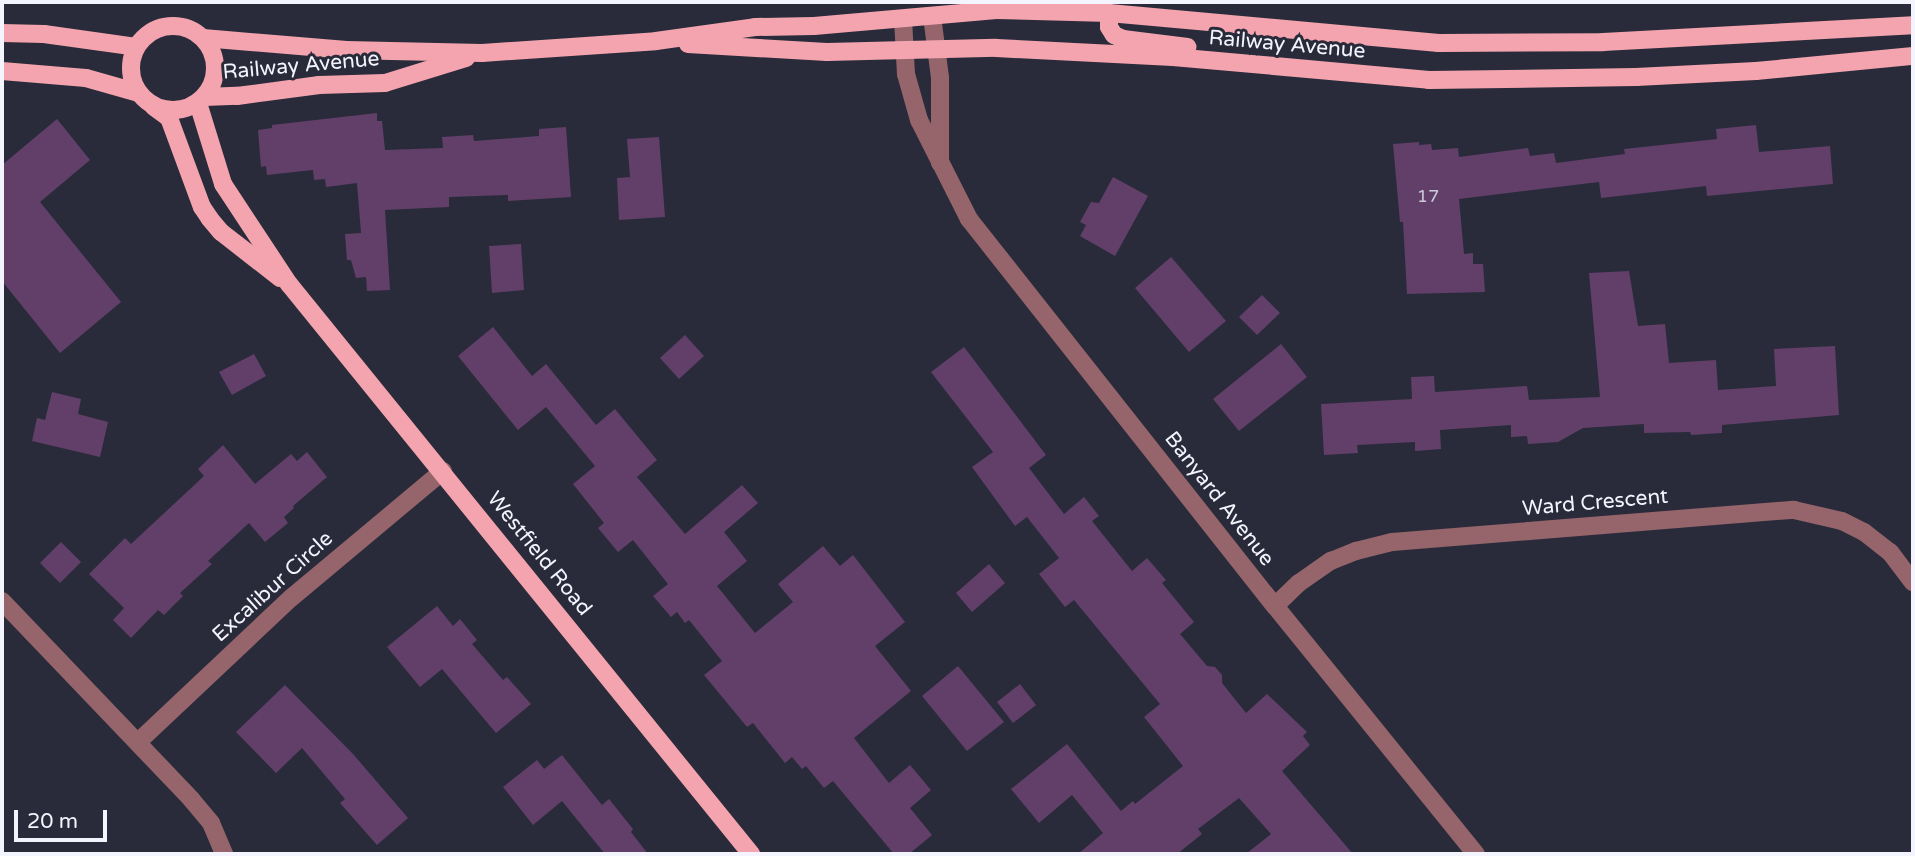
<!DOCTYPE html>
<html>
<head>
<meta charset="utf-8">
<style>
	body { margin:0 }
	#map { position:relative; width:1915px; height:856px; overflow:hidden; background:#292b3a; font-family:"Varela Round",sans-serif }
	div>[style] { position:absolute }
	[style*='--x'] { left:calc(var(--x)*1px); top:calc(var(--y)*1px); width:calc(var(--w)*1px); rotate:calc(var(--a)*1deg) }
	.building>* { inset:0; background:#613f69 }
	.minor>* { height:18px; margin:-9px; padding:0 9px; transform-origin:9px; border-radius:9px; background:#96656b }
	.major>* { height:18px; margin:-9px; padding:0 9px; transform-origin:9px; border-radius:9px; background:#f4a4ae }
	.major>.ring { margin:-9px; padding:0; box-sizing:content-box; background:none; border:18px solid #f4a4ae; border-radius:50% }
	span { translate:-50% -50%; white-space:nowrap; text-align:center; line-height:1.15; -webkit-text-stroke:6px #292b3a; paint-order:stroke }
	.number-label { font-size:18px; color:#cec7d9 }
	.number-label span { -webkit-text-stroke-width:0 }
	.street-label { font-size:21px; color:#f3f4fe }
	.frame { position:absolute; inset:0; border:4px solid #f3f4fe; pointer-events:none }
	.scale { position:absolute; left:14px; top:810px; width:93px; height:32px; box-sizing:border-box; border:4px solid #f3f4fe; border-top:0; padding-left:9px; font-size:21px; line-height:24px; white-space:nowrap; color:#f3f4fe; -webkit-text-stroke:5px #292b3a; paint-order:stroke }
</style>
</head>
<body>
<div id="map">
	<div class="building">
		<i style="clip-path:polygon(377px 113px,377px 121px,382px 121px,385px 150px,443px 148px,442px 137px,473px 135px,474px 141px,539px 136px,539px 129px,566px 127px,571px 197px,508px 201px,508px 195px,449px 197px,449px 207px,385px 210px,390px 290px,367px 291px,366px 277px,356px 278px,351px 260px,347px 260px,345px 234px,361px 233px,357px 183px,326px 187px,325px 179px,314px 180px,313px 170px,267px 175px,266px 166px,261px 167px,258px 130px,272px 128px,272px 125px)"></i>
		<i style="clip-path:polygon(57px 119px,90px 160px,40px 202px,121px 302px,60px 353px,2px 281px,2px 165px)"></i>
		<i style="clip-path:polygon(1756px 125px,1759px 152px,1830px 146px,1833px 184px,1707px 196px,1706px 186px,1601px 198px,1599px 182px,1459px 199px,1464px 254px,1473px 253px,1473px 264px,1483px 264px,1485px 292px,1407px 294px,1403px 222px,1400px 222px,1393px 144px,1419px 142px,1419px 145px,1431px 144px,1432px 150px,1458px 148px,1459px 157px,1528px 148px,1530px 156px,1554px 153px,1556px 163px,1625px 154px,1624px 149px,1717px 139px,1716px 129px)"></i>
		<i style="clip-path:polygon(659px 137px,665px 217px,619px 220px,617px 178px,630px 177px,627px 139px)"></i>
		<i style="clip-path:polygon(1113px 177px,1148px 196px,1115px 256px,1080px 236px,1086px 225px,1080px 222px,1091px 202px,1099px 203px)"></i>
		<i style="clip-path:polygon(521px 244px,524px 290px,492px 293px,489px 246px)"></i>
		<i style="clip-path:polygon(1171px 257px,1226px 321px,1189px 352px,1135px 288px)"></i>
		<i style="clip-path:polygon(1629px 271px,1638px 326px,1665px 324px,1669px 363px,1716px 360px,1718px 390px,1776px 386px,1774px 349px,1835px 346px,1839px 415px,1722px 425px,1722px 433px,1691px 435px,1690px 432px,1644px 433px,1644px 424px,1583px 428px,1558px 442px,1528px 444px,1527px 436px,1511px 437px,1511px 425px,1440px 430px,1441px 449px,1415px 451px,1415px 442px,1357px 445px,1358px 453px,1324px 455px,1321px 404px,1412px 399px,1411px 377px,1434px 376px,1435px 392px,1527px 386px,1529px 400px,1600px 397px,1589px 273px)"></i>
		<i style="clip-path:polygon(1262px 295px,1280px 313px,1257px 335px,1239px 317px)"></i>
		<i style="clip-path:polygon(493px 327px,532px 376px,546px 364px,596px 425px,615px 409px,657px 460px,637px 477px,685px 534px,742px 485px,758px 503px,724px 532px,747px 561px,717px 586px,755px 633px,793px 602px,778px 584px,823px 546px,840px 566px,853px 555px,905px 622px,875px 646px,911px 691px,854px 738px,889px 783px,910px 765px,931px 790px,910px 808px,932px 835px,909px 854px,894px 854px,833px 781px,824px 788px,806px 766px,802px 769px,792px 757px,785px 763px,753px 723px,747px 727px,704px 675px,722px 661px,689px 620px,685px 623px,677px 612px,671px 617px,653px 596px,668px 584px,633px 540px,618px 552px,598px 528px,604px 523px,573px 484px,595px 466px,546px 407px,518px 430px,458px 356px)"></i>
		<i style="clip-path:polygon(685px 335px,704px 356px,679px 379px,660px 358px)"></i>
		<i style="clip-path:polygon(1281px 344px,1307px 377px,1239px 431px,1213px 399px)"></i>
		<i style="clip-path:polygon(964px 347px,1046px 455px,1029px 468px,1064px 514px,1084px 497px,1099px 516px,1092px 521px,1132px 571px,1147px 558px,1166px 580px,1162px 583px,1194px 622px,1180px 634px,1207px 666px,1215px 667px,1222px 675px,1222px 683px,1246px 713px,1267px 694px,1307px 732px,1303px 736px,1310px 745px,1282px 771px,1353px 854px,1246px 854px,1271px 834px,1239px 798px,1198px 829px,1202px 834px,1177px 854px,1078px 854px,1103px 833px,1072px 795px,1039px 823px,1011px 789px,1067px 744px,1121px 811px,1133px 801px,1135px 804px,1183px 766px,1144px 717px,1160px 704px,1074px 600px,1065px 607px,1039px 574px,1059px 558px,1027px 517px,1015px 526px,972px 467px,993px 452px,931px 372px)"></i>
		<i style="clip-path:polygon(254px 354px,266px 376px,232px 395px,219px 372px)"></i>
		<i style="clip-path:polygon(52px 392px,81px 399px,78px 414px,108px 422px,100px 457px,32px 441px,37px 418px,45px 420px)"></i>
		<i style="clip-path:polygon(223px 445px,255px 484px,291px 454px,297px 461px,307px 452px,327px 477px,293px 506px,294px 508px,284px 517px,288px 523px,265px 542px,249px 523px,208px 561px,212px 564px,180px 593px,183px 596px,164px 615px,158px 610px,131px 638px,113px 620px,124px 608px,89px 574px,125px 538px,131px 544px,204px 476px,198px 469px)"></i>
		<i style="clip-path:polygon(61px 542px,81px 562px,60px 583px,40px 563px)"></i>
		<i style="clip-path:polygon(989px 564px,1005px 583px,972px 612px,956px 593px)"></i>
		<i style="clip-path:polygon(437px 606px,453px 626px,460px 619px,477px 640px,472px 644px,503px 680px,507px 677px,531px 704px,496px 733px,442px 669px,420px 687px,387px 647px)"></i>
		<i style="clip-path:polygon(958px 666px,1004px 722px,967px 751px,922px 696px)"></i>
		<i style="clip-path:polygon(1020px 684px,1036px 705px,1013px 723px,997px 702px)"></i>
		<i style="clip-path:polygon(285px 685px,353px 754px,408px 818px,377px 845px,340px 803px,345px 799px,302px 748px,276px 773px,236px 732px)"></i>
		<i style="clip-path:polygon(562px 755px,602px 805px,609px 799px,633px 829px,631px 832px,648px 854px,605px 854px,562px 801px,533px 825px,503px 787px,537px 760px,544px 769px)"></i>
	</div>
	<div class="minor">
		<i style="--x:932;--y:16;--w:63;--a:82.6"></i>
		<i style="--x:940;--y:78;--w:85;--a:90"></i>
		<i style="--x:903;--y:19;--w:55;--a:86.9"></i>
		<i style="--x:906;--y:74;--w:48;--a:74.2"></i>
		<i style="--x:919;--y:120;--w:111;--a:63.2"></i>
		<i style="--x:969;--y:219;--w:493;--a:51.7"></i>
		<i style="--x:1275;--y:606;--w:319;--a:51"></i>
		<i style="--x:2;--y:601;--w:274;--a:46.3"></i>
		<i style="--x:191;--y:799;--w:31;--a:50"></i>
		<i style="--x:211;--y:823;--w:34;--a:67"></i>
		<i style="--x:1275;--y:606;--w:33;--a:-44"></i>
		<i style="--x:1299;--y:583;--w:39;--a:-35"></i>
		<i style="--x:1331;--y:561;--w:27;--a:-22"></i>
		<i style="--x:1356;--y:551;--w:37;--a:-14"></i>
		<i style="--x:1392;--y:542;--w:403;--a:-4.6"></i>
		<i style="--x:1794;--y:510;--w:49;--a:12.9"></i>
		<i style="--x:1842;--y:521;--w:25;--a:27"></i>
		<i style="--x:1864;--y:532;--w:33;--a:38"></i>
		<i style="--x:1890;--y:552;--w:38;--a:53"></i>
		<i style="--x:138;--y:742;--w:210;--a:-43.3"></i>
		<i style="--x:291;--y:598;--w:198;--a:-39.9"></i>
	</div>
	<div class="major">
		<i style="--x:1109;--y:13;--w:14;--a:90"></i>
		<i style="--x:1109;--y:27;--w:9;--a:58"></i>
		<i style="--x:1114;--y:35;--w:10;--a:24"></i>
		<i style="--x:1123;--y:39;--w:65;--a:7"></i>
		<i class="ring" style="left:131px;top:26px;width:66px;height:66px"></i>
		<i style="--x:2;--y:33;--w:42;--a:1.4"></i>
		<i style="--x:44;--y:34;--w:93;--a:8"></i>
		<i style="--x:203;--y:38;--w:144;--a:4.8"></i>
		<i style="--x:346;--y:50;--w:136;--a:1.3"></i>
		<i style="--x:482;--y:53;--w:174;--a:-3.9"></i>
		<i style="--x:656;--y:41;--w:100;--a:-8"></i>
		<i style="--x:755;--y:27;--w:59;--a:-1"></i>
		<i style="--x:814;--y:26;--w:183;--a:-5"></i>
		<i style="--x:996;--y:10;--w:113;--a:1.5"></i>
		<i style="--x:1109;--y:13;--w:331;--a:5.2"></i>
		<i style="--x:1439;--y:43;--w:164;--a:-0.3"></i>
		<i style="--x:1603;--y:42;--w:310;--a:-3.1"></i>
		<i style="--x:688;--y:44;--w:139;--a:3.3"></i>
		<i style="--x:827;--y:52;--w:169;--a:-1.4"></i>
		<i style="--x:996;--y:48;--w:177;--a:2.9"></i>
		<i style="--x:1173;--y:57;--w:257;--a:5.1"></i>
		<i style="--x:1429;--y:80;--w:207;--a:-0.8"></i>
		<i style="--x:1636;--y:77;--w:120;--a:-2.9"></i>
		<i style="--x:1756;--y:71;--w:158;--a:-5.5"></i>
		<i style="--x:2;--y:71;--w:84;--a:4.8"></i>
		<i style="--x:86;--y:78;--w:55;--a:15.8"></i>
		<i style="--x:204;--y:97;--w:33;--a:-2"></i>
		<i style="--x:237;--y:96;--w:83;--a:-7.6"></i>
		<i style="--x:319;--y:85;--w:66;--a:-1.7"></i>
		<i style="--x:385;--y:83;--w:85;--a:-17.2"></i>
		<i style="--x:198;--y:103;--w:85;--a:72.8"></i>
		<i style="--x:223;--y:184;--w:120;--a:56.6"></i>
		<i style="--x:289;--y:284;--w:734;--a:50.97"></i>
		<i style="--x:154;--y:107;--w:19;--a:36"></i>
		<i style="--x:169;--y:118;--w:95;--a:69.7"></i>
		<i style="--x:202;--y:207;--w:14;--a:56"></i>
		<i style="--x:210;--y:219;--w:17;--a:50"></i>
		<i style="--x:221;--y:232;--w:75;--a:37.9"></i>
	</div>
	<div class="number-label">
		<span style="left:1428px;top:196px">17</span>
	</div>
	<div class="street-label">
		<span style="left:1287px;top:45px;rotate:5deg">Railway Avenue</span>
		<span style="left:301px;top:66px;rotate:-5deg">Railway Avenue</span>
		<span style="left:1219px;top:499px;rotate:52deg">Banyard Avenue</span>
		<span style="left:1595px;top:503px;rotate:-5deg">Ward Crescent</span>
		<span style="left:539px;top:554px;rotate:51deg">Westfield Road</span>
		<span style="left:273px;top:587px;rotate:-42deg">Excalibur Circle</span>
	</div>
	<div class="frame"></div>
	<div class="scale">20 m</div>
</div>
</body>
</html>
